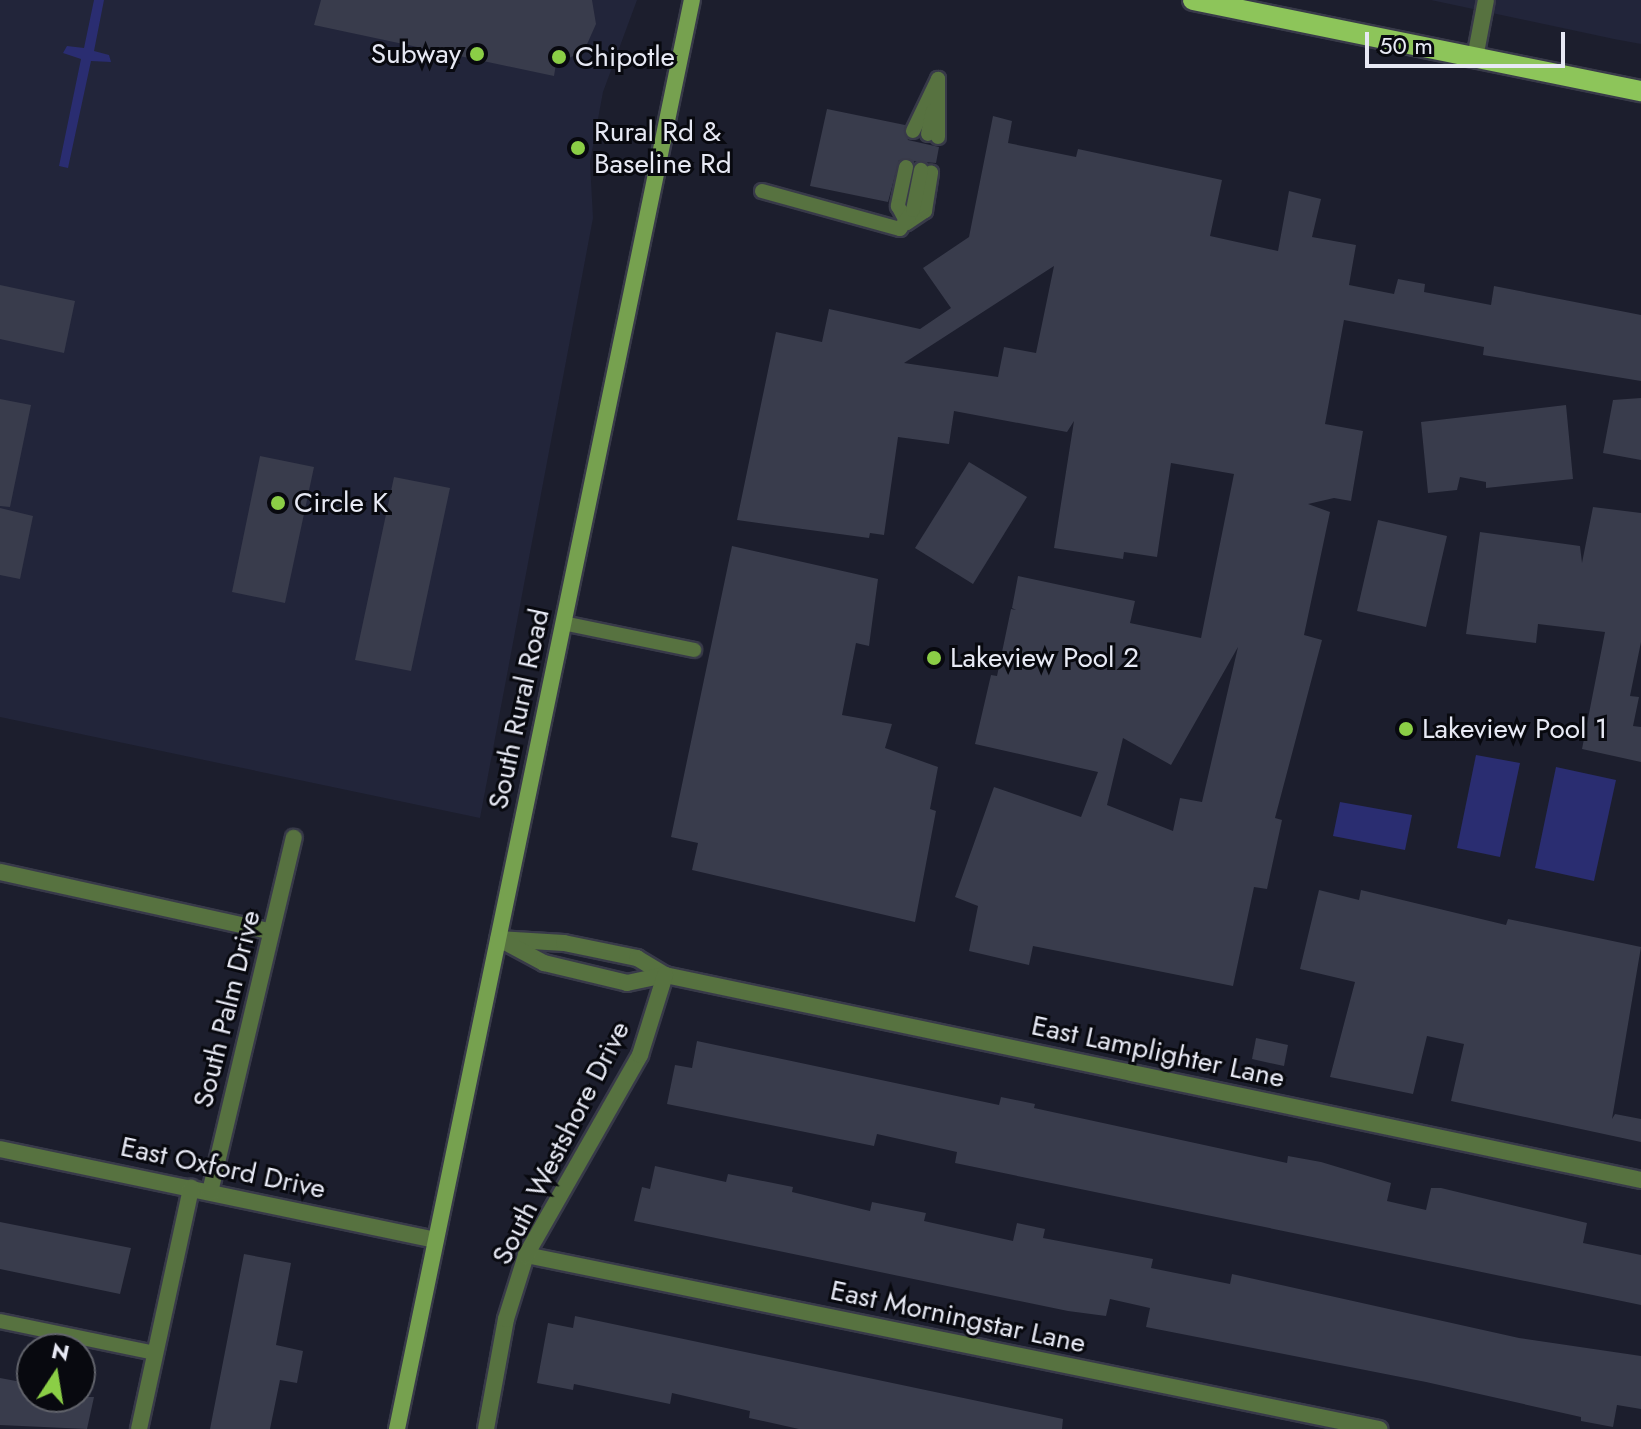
<!DOCTYPE html>
<html>
<head>
<meta charset="utf-8">
<style>
	body { margin:0 }
	#map { position:relative; width:1641px; height:1429px; overflow:hidden; background:#1c1e2d; font-family:Jost,sans-serif }
	div>[style] { position:absolute }
	[style*='--x'] { left:calc(var(--x)*1px); top:calc(var(--y)*1px); width:calc(var(--w)*1px); rotate:calc(var(--a)*1deg) }
	.built>* { inset:0; background:#22253a }
	.green>* { inset:0; background:#2a2d71 }
	.building>* { inset:0; background:#393c4c }
	.roads { filter:drop-shadow(2px 0 #383a49) drop-shadow(-2px 0 #383a49) drop-shadow(0 2px #383a49) drop-shadow(0 -2px #383a49) }
	.service>* { height:14px; margin:-7px; padding:0 7px; transform-origin:7px; border-radius:7px; background:#577240 }
	.minor>* { height:16px; margin:-8px; padding:0 8px; transform-origin:8px; border-radius:8px; background:#577240 }
	.secondary>* { height:16px; margin:-8px; padding:0 8px; transform-origin:8px; border-radius:8px; background:#76a14f }
	.primary>* { height:20px; margin:-10px; padding:0 10px; transform-origin:10px; border-radius:10px; background:#8dc55a }
	.dots>* { width:22px; height:22px; translate:-50% -50%; box-sizing:border-box; border:4px solid #08090f; border-radius:50% }
	span { translate:-50% -50%; white-space:nowrap; text-align:center; line-height:1.15; -webkit-text-stroke:6px #08090f; paint-order:stroke }
	.poi-label { font-size:28px; color:#e7e9f4 }
	.right { translate:-100% -50%; text-align:right }
	.left { translate:0 -50%; text-align:left }
	.street-label { font-size:28px; color:#e7e9f4 }
	.north { position:absolute; left:16px; top:1333px; width:80px; height:80px; box-sizing:border-box; background:#08090f; border:2px solid #61636b; border-radius:50%; rotate:12deg; font-size:22px; font-weight:700; line-height:32px; text-align:center; color:#e7e9f4 }
	.north::after { content:''; display:block; margin:auto; width:28px; height:36px; background:#8bce46; clip-path:polygon(50% 0,100% 100%,50% 72%,0 100%) }
	.scale { position:absolute; left:1365px; top:32px; width:200px; height:36px; box-sizing:border-box; border:4px solid #e7e9f4; border-top:0; padding-left:10px; font-size:24px; line-height:28px; white-space:nowrap; color:#e7e9f4; -webkit-text-stroke:6px #08090f; paint-order:stroke }
</style>
</head>
<body>
<div id="map">
	<div class="built">
		<i style="clip-path:polygon(0 0,637px 0,603px 92px,590px 162px,593px 218px,480px 818px,0 717px)"></i>
		<i style="clip-path:polygon(1431px 0,1641px 0,1641px 44px,1614px 39px)"></i>
	</div>
	<div class="green">
		<i style="clip-path:polygon(94px 0,104px 0,94px 51px,109px 55px,111px 62px,91px 61px,68px 168px,59px 166px,81px 59px,63px 53px,67px 46px,84px 48px)"></i>
		<i style="clip-path:polygon(1476px 755px,1520px 763px,1500px 857px,1457px 848px)"></i>
		<i style="clip-path:polygon(1556px 767px,1616px 780px,1594px 881px,1535px 868px)"></i>
		<i style="clip-path:polygon(1340px 802px,1412px 815px,1405px 850px,1333px 836px)"></i>
	</div>
	<div class="building">
		<i style="clip-path:polygon(321px 0,592px 0,596px 24px,584px 51px,556px 64px,554px 76px,314px 25px)"></i>
		<i style="clip-path:polygon(827px 109px,905px 125px,908px 140px,939px 147px,936px 163px,899px 160px,888px 202px,810px 186px)"></i>
		<i style="clip-path:polygon(evenodd,993px 116px,1012px 121px,1008px 143px,1076px 157px,1078px 149px,1222px 180px,1210px 236px,1278px 251px,1289px 191px,1321px 199px,1312px 237px,1356px 245px,1349px 285px,1394px 294px,1398px 279px,1425px 284px,1424px 292px,1491px 305px,1494px 286px,1641px 315px,1641px 381px,1483px 355px,1484px 347px,1344px 320px,1325px 424px,1363px 431px,1351px 501px,1334px 498px,1308px 504px,1330px 512px,1304px 635px,1322px 640px,1275px 818px,1282px 820px,1267px 889px,1254px 887px,1233px 986px,1033px 946px,1029px 965px,969px 951px,978px 906px,955px 897px,994px 787px,1081px 817px,1098px 772px,975px 744px,991px 675px,997px 676px,1011px 609px,1016px 610px,1012px 608px,1018px 576px,1135px 601px,1130px 623px,1201px 638px,1234px 474px,1171px 463px,1157px 557px,1124px 552px,1123px 559px,1054px 548px,1074px 421px,1067px 432px,954px 411px,949px 444px,898px 437px,884px 535px,870px 533px,869px 538px,737px 520px,776px 332px,822px 342px,829px 309px,920px 329px,951px 308px,923px 268px,969px 237px,993px 116px,1054px 266px,1036px 353px,1004px 347px,998px 377px,904px 363px,1054px 266px,993px 116px,1238px 647px,1202px 802px,1180px 798px,1173px 831px,1107px 805px,1123px 738px,1171px 765px,1238px 647px)"></i>
		<i style="clip-path:polygon(0 285px,75px 301px,64px 353px,0 339px)"></i>
		<i style="clip-path:polygon(1641px 398px,1641px 460px,1603px 453px,1613px 400px)"></i>
		<i style="clip-path:polygon(0 399px,31px 405px,10px 507px,0 506px)"></i>
		<i style="clip-path:polygon(1566px 405px,1573px 479px,1486px 488px,1486px 482px,1460px 477px,1457px 490px,1428px 493px,1421px 422px)"></i>
		<i style="clip-path:polygon(260px 456px,314px 467px,285px 603px,232px 592px)"></i>
		<i style="clip-path:polygon(969px 462px,1027px 497px,973px 584px,915px 548px)"></i>
		<i style="clip-path:polygon(394px 477px,450px 488px,411px 671px,355px 660px)"></i>
		<i style="clip-path:polygon(1593px 507px,1641px 513px,1641px 642px,1630px 696px,1639px 697px,1633px 726px,1641px 727px,1641px 762px,1582px 749px,1605px 632px,1538px 624px,1536px 643px,1466px 634px,1480px 532px,1580px 546px,1582px 563px)"></i>
		<i style="clip-path:polygon(0 508px,33px 516px,20px 579px,0 575px)"></i>
		<i style="clip-path:polygon(1378px 520px,1447px 536px,1426px 627px,1357px 611px)"></i>
		<i style="clip-path:polygon(732px 546px,878px 579px,869px 646px,856px 643px,842px 715px,892px 724px,885px 748px,938px 767px,930px 809px,936px 811px,915px 922px,692px 870px,698px 843px,671px 837px)"></i>
		<i style="clip-path:polygon(1319px 890px,1359px 900px,1361px 890px,1506px 925px,1508px 919px,1641px 947px,1612px 1119px,1615px 1114px,1641px 1119px,1641px 1142px,1451px 1101px,1464px 1044px,1427px 1036px,1413px 1094px,1330px 1077px,1355px 982px,1300px 969px)"></i>
		<i style="clip-path:polygon(1256px 1038px,1288px 1045px,1284px 1066px,1252px 1059px)"></i>
		<i style="clip-path:polygon(697px 1041px,999px 1105px,1001px 1097px,1035px 1104px,1034px 1108px,1287px 1163px,1288px 1156px,1321px 1162px,1391px 1183px,1387px 1201px,1426px 1210px,1431px 1188px,1441px 1188px,1587px 1223px,1583px 1243px,1641px 1255px,1641px 1305px,955px 1163px,957px 1152px,877px 1134px,874px 1146px,667px 1104px,675px 1065px,692px 1068px)"></i>
		<i style="clip-path:polygon(655px 1166px,726px 1182px,728px 1174px,793px 1187px,792px 1192px,870px 1211px,872px 1202px,926px 1213px,924px 1221px,1013px 1241px,1017px 1223px,1045px 1229px,1043px 1238px,1153px 1259px,1151px 1268px,1230px 1284px,1232px 1274px,1519px 1338px,1641px 1356px,1641px 1409px,1617px 1405px,1613px 1427px,1581px 1421px,1581px 1417px,1426px 1382px,1146px 1327px,1150px 1308px,1110px 1299px,1106px 1316px,1068px 1311px,634px 1221px,642px 1187px,650px 1189px)"></i>
		<i style="clip-path:polygon(0 1222px,131px 1248px,120px 1294px,0 1269px)"></i>
		<i style="clip-path:polygon(244px 1254px,291px 1263px,276px 1345px,303px 1351px,297px 1383px,280px 1380px,270px 1429px,210px 1429px)"></i>
		<i style="clip-path:polygon(575px 1316px,1063px 1419px,1062px 1429px,799px 1429px,749px 1418px,750px 1411px,672px 1393px,670px 1404px,574px 1384px,573px 1390px,537px 1383px,548px 1323px,573px 1328px)"></i>
		<i style="clip-path:polygon(0 1378px,32px 1384px,32px 1397px,94px 1397px,87px 1429px,0 1425px)"></i>
	</div>
	<div class="roads">
		<div class="service">
			<i style="--x:913;--y:131;--w:58;--a:-64.3"></i>
			<i style="--x:928;--y:134;--w:24;--a:-78"></i>
			<i style="--x:938;--y:137;--w:58;--a:-90"></i>
			<i style="--x:906;--y:167;--w:40;--a:102"></i>
			<i style="--x:898;--y:206;--w:19;--a:62"></i>
			<i style="--x:907;--y:223;--w:22;--a:-34"></i>
			<i style="--x:925;--y:211;--w:39;--a:-81"></i>
			<i style="--x:762;--y:191;--w:143;--a:15.4"></i>
			<i style="--x:900;--y:229;--w:23;--a:-56"></i>
			<i style="--x:913;--y:210;--w:41;--a:-78.7"></i>
			<i style="--x:563;--y:623;--w:134;--a:11.6"></i>
			<i style="--x:0;--y:1321;--w:158;--a:11.7"></i>
		</div>
		<div class="minor">
			<i style="--x:1475;--y:58;--w:59;--a:-79.3"></i>
			<i style="--x:0;--y:872;--w:275;--a:12.4"></i>
			<i style="--x:498;--y:939;--w:66;--a:3.5"></i>
			<i style="--x:564;--y:943;--w:75;--a:11.6"></i>
			<i style="--x:637;--y:958;--w:33;--a:31"></i>
			<i style="--x:665;--y:975;--w:997;--a:11.86"></i>
			<i style="--x:503;--y:941;--w:47;--a:28.2"></i>
			<i style="--x:544;--y:963;--w:85;--a:13.5"></i>
			<i style="--x:627;--y:983;--w:39;--a:-12"></i>
			<i style="--x:0;--y:1149;--w:445;--a:11.8"></i>
			<i style="--x:210;--y:1192;--w:364;--a:-76.7"></i>
			<i style="--x:526;--y:1255;--w:871;--a:11.53"></i>
			<i style="--x:139;--y:1429;--w:247;--a:-77.8"></i>
			<i style="--x:486;--y:1429;--w:112;--a:-79.7"></i>
			<i style="--x:506;--y:1319;--w:67;--a:-72.6"></i>
			<i style="--x:526;--y:1255;--w:230;--a:-60.3"></i>
			<i style="--x:640;--y:1055;--w:84;--a:-72.6"></i>
		</div>
		<div class="secondary">
			<i style="--x:397;--y:1429;--w:1459;--a:-78.34"></i>
		</div>
		<div class="primary">
			<i style="--x:1193;--y:0;--w:457;--a:11.5"></i>
		</div>
	</div>
	<div class="dots">
		<i style="left:477px;top:54px;background:#8bce46"></i>
		<i style="left:559px;top:57px;background:#8bce46"></i>
		<i style="left:578px;top:148px;background:#8bce46"></i>
		<i style="left:278px;top:503px;background:#8bce46"></i>
		<i style="left:934px;top:658px;background:#8bce46"></i>
		<i style="left:1406px;top:729px;background:#8bce46"></i>
	</div>
	<div class="poi-label">
		<span class="right" style="left:461px;top:54px">Subway</span>
		<span class="left" style="left:575px;top:57px">Chipotle</span>
		<span class="left" style="left:594px;top:148px">Rural Rd &amp;<br>Baseline Rd</span>
		<span class="left" style="left:294px;top:503px">Circle K</span>
		<span class="left" style="left:950px;top:658px">Lakeview Pool 2</span>
		<span class="left" style="left:1422px;top:729px">Lakeview Pool 1</span>
	</div>
	<div class="street-label">
		<span style="left:519px;top:709px;rotate:-78deg">South Rural Road</span>
		<span style="left:227px;top:1009px;rotate:-76deg">South Palm Drive</span>
		<span style="left:1158px;top:1052px;rotate:12deg">East Lamplighter Lane</span>
		<span style="left:561px;top:1143px;rotate:-63deg">South Westshore Drive</span>
		<span style="left:223px;top:1168px;rotate:12deg">East Oxford Drive</span>
		<span style="left:958px;top:1317px;rotate:12deg">East Morningstar Lane</span>
	</div>
	<div class="north">N</div>
	<div class="scale">50 m</div>
</div>
</body>
</html>
